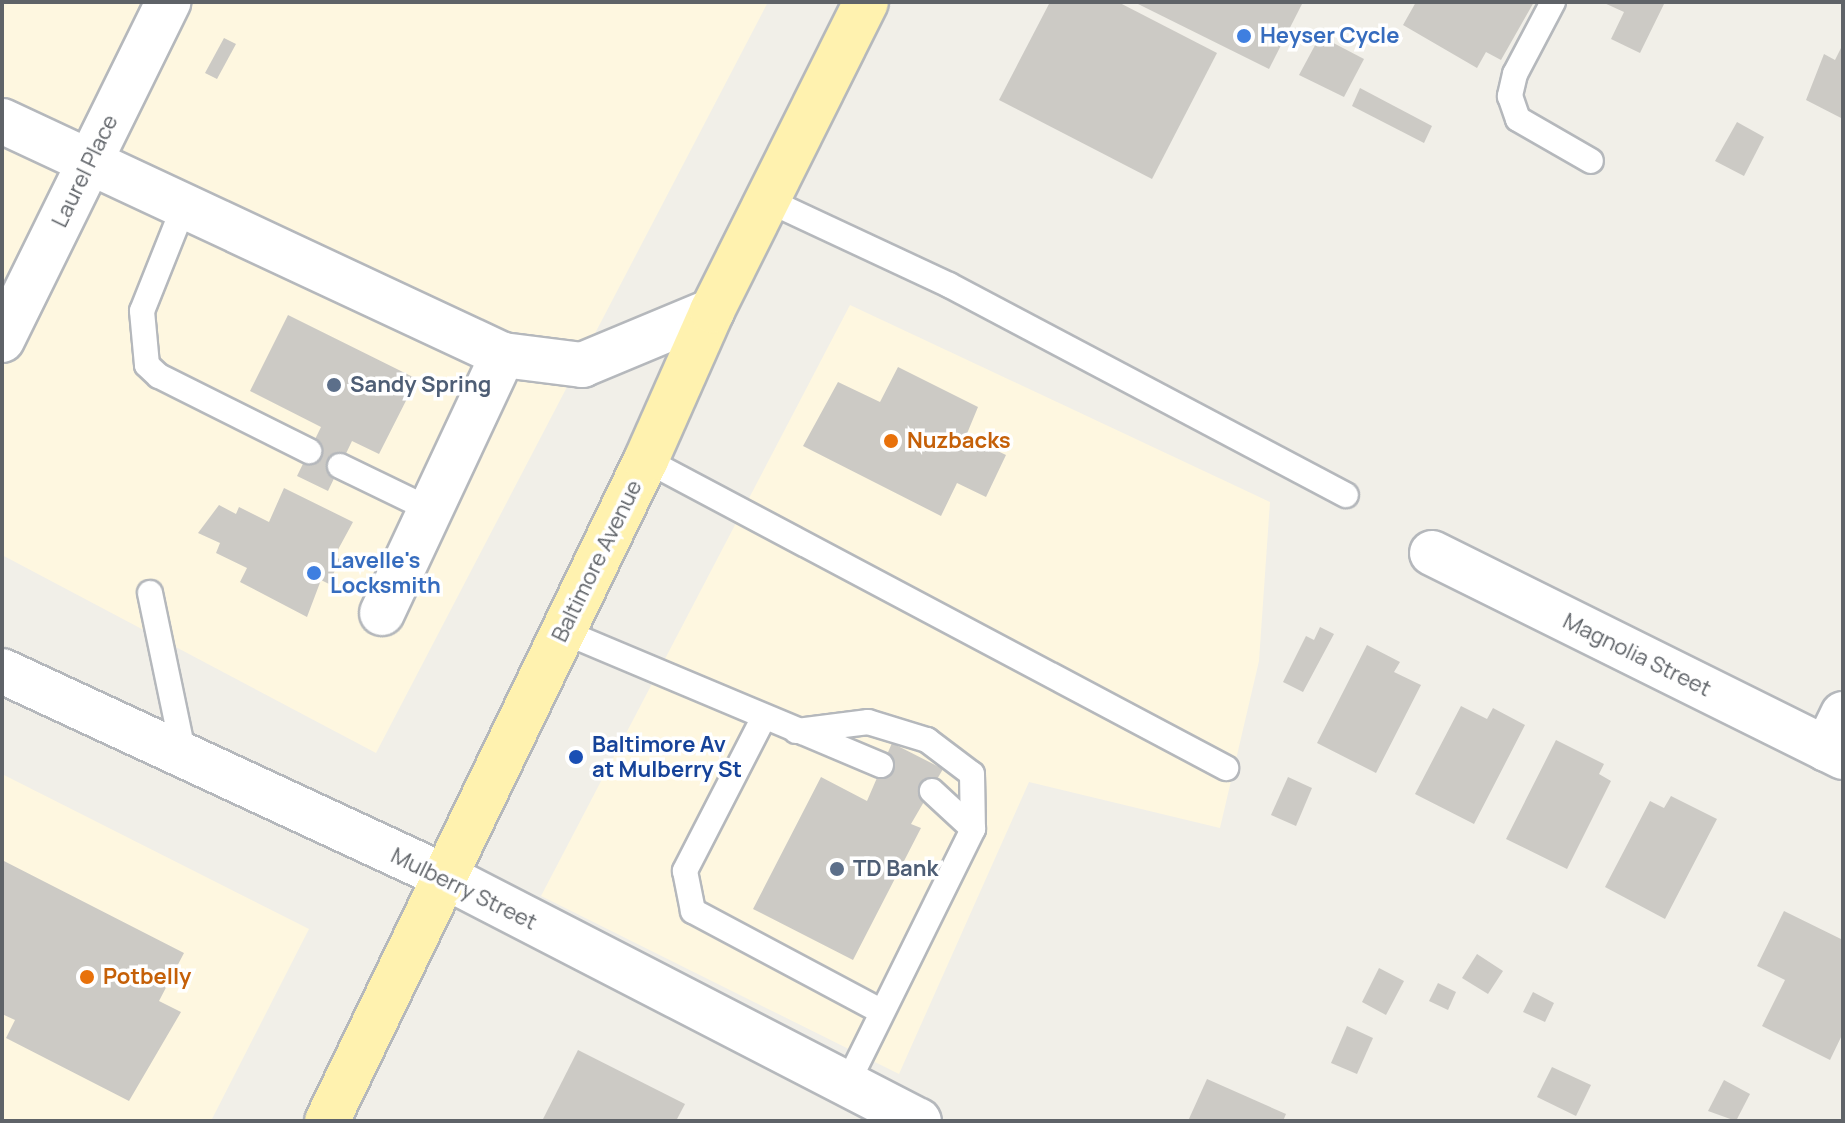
<!DOCTYPE html>
<html>
<head>
<meta charset="utf-8">
<style>
	body { margin:0 }
	#map { position:relative; width:1845px; height:1123px; overflow:hidden; background:#f1efe8; font-family:Manrope,sans-serif }
	div>[style] { position:absolute }
	[style*='--x'] { left:calc(var(--x)*1px); top:calc(var(--y)*1px); width:calc(var(--w)*1px); rotate:calc(var(--a)*1deg) }
	.commercial>* { inset:0; background:#fef7e0 }
	.building>* { inset:0; background:#cccac5 }
	.roads { filter:drop-shadow(2px 0 #b5b8bc) drop-shadow(-2px 0 #b5b8bc) drop-shadow(0 2px #b5b8bc) drop-shadow(0 -2px #b5b8bc) }
	.service>* { height:24px; margin:-12px; padding:0 12px; transform-origin:12px; border-radius:12px; background:#fff }
	.minor>* { height:44px; margin:-22px; padding:0 22px; transform-origin:22px; border-radius:22px; background:#fff }
	.tertiary>* { height:44px; margin:-22px; padding:0 22px; transform-origin:22px; border-radius:22px; background:#fff }
	.primary>* { height:44px; margin:-22px; padding:0 22px; transform-origin:22px; border-radius:22px; background:#fff2af }
	.dots>* { width:22px; height:22px; translate:-50% -50%; box-sizing:border-box; border:4px solid #fff; border-radius:50% }
	span { translate:-50% -50%; white-space:nowrap; text-align:center; line-height:1.15; -webkit-text-stroke:7px #fff; paint-order:stroke }
	.shop-label { font-size:22px; color:#366cbe; font-weight:700 }
	.left { translate:0 -50%; text-align:left }
	.street-label { font-size:22px; color:#5f6368 }
	.service-label { font-size:22px; color:#4e5e75; font-weight:700 }
	.food-label { font-size:22px; color:#c56008; font-weight:700 }
	.transit-label { font-size:22px; color:#164399; font-weight:700 }
	.frame { position:absolute; inset:0; border:4px solid #5f6368; pointer-events:none }
</style>
</head>
<body>
<div id="map">
	<div class="commercial">
		<i style="clip-path:polygon(2px 2px,768px 2px,376px 753px,2px 555px)"></i>
		<i style="clip-path:polygon(850px 305px,1270px 502px,1259px 661px,1220px 828px,1029px 782px,899px 1074px,541px 896px)"></i>
		<i style="clip-path:polygon(2px 774px,309px 929px,211px 1121px,2px 1121px)"></i>
	</div>
	<div class="building">
		<i style="clip-path:polygon(1050px 2px,1118px 2px,1217px 53px,1152px 179px,999px 100px)"></i>
		<i style="clip-path:polygon(1134px 2px,1303px 2px,1269px 69px)"></i>
		<i style="clip-path:polygon(1416px 2px,1534px 2px,1501px 60px,1486px 52px,1477px 68px,1403px 25px)"></i>
		<i style="clip-path:polygon(1602px 2px,1665px 2px,1640px 53px,1611px 39px,1624px 12px)"></i>
		<i style="clip-path:polygon(1320px 36px,1364px 59px,1344px 97px,1299px 75px)"></i>
		<i style="clip-path:polygon(224px 38px,236px 44px,217px 79px,205px 73px)"></i>
		<i style="clip-path:polygon(1843px 44px,1843px 119px,1806px 100px,1824px 54px,1835px 60px)"></i>
		<i style="clip-path:polygon(1360px 88px,1432px 126px,1424px 143px,1352px 106px)"></i>
		<i style="clip-path:polygon(1737px 122px,1764px 137px,1744px 176px,1715px 161px)"></i>
		<i style="clip-path:polygon(288px 315px,417px 379px,379px 454px,352px 441px,328px 491px,297px 476px,321px 427px,250px 391px)"></i>
		<i style="clip-path:polygon(898px 367px,978px 407px,966px 436px,1006px 455px,986px 497px,957px 483px,941px 516px,803px 446px,838px 382px,880px 402px)"></i>
		<i style="clip-path:polygon(284px 488px,353px 522px,334px 557px,340px 559px,329px 584px,321px 580px,307px 617px,240px 582px,247px 568px,216px 553px,220px 543px,198px 533px,219px 505px,236px 514px,239px 507px,269px 522px)"></i>
		<i style="clip-path:polygon(1320px 627px,1334px 634px,1303px 692px,1283px 682px,1306px 636px,1314px 640px)"></i>
		<i style="clip-path:polygon(1367px 645px,1400px 662px,1394px 672px,1421px 685px,1376px 773px,1317px 743px)"></i>
		<i style="clip-path:polygon(1461px 706px,1487px 719px,1493px 708px,1525px 725px,1474px 824px,1415px 794px)"></i>
		<i style="clip-path:polygon(1556px 740px,1604px 764px,1599px 774px,1611px 781px,1567px 869px,1506px 839px)"></i>
		<i style="clip-path:polygon(892px 743px,943px 769px,911px 824px,921px 828px,853px 960px,753px 909px,821px 777px,867px 801px)"></i>
		<i style="clip-path:polygon(1288px 777px,1312px 788px,1296px 826px,1271px 815px)"></i>
		<i style="clip-path:polygon(1671px 796px,1717px 819px,1665px 919px,1605px 887px,1650px 801px,1664px 808px)"></i>
		<i style="clip-path:polygon(2px 860px,184px 953px,159px 1001px,181px 1012px,129px 1101px,6px 1038px,15px 1020px,2px 1014px)"></i>
		<i style="clip-path:polygon(1784px 911px,1843px 940px,1843px 1033px,1830px 1060px,1762px 1026px,1785px 980px,1757px 966px)"></i>
		<i style="clip-path:polygon(1477px 954px,1503px 971px,1488px 994px,1462px 978px)"></i>
		<i style="clip-path:polygon(1379px 968px,1404px 981px,1386px 1015px,1362px 1002px)"></i>
		<i style="clip-path:polygon(1438px 983px,1456px 992px,1448px 1010px,1429px 1001px)"></i>
		<i style="clip-path:polygon(1533px 992px,1554px 1003px,1545px 1022px,1523px 1012px)"></i>
		<i style="clip-path:polygon(1347px 1026px,1373px 1038px,1357px 1074px,1331px 1063px)"></i>
		<i style="clip-path:polygon(578px 1050px,685px 1104px,676px 1121px,542px 1121px)"></i>
		<i style="clip-path:polygon(1552px 1067px,1591px 1085px,1576px 1116px,1537px 1097px)"></i>
		<i style="clip-path:polygon(1207px 1079px,1286px 1114px,1283px 1121px,1188px 1121px)"></i>
		<i style="clip-path:polygon(1724px 1080px,1750px 1094px,1736px 1121px,1708px 1111px)"></i>
	</div>
	<div class="roads">
		<div class="service">
			<i style="--x:1553;--y:2;--w:81;--a:117.8"></i>
			<i style="--x:1515;--y:74;--w:23;--a:103"></i>
			<i style="--x:1510;--y:96;--w:24;--a:71"></i>
			<i style="--x:1518;--y:119;--w:84;--a:29.9"></i>
			<i style="--x:767;--y:200;--w:201;--a:25"></i>
			<i style="--x:949;--y:285;--w:449;--a:27.9"></i>
			<i style="--x:184;--y:206;--w:113;--a:111.8"></i>
			<i style="--x:142;--y:311;--w:54;--a:84.7"></i>
			<i style="--x:147;--y:365;--w:16;--a:43"></i>
			<i style="--x:159;--y:376;--w:168;--a:26.6"></i>
			<i style="--x:646;--y:460;--w:657;--a:27.97"></i>
			<i style="--x:340;--y:466;--w:101;--a:25.8"></i>
			<i style="--x:150;--y:593;--w:167;--a:78.2"></i>
			<i style="--x:562;--y:631;--w:346;--a:22.8"></i>
			<i style="--x:763;--y:719;--w:171;--a:117.2"></i>
			<i style="--x:685;--y:871;--w:41;--a:78.7"></i>
			<i style="--x:693;--y:911;--w:214;--a:28.1"></i>
			<i style="--x:796;--y:731;--w:73;--a:-7.1"></i>
			<i style="--x:868;--y:722;--w:62;--a:17"></i>
			<i style="--x:927;--y:740;--w:56;--a:37.1"></i>
			<i style="--x:972;--y:774;--w:55;--a:89"></i>
			<i style="--x:846;--y:1086;--w:287;--a:-63.7"></i>
			<i style="--x:973;--y:829;--w:56;--a:-137.2"></i>
		</div>
		<div class="minor">
			<i style="--x:2;--y:121;--w:553;--a:25.04"></i>
			<i style="--x:503;--y:355;--w:80;--a:7.2"></i>
			<i style="--x:582;--y:365;--w:141;--a:-22.6"></i>
			<i style="--x:1432;--y:553;--w:459;--a:26.4"></i>
			<i style="--x:382;--y:613;--w:285;--a:-64.9"></i>
			<i style="--x:1826;--y:749;--w:39;--a:-64"></i>
			<i style="--x:446;--y:877;--w:532;--a:27.29"></i>
		</div>
		<div class="tertiary">
			<i style="--x:2;--y:340;--w:377;--a:-63.8"></i>
			<i style="--x:2;--y:671;--w:489;--a:24.9"></i>
		</div>
		<div class="primary">
			<i style="--x:327;--y:1121;--w:734;--a:-64.24"></i>
			<i style="--x:646;--y:460;--w:163;--a:-66.1"></i>
			<i style="--x:712;--y:311;--w:345;--a:-63.5"></i>
		</div>
	</div>
	<div class="dots">
		<i style="left:1244px;top:36px;background:#3f7fe0"></i>
		<i style="left:334px;top:385px;background:#5c6f8a"></i>
		<i style="left:891px;top:441px;background:#e8710a"></i>
		<i style="left:314px;top:573px;background:#3f7fe0"></i>
		<i style="left:576px;top:757px;background:#1a4fb4"></i>
		<i style="left:837px;top:869px;background:#5c6f8a"></i>
		<i style="left:87px;top:977px;background:#e8710a"></i>
	</div>
	<div class="shop-label">
		<span class="left" style="left:1260px;top:36px">Heyser Cycle</span>
		<span class="left" style="left:330px;top:573px">Lavelle's<br>Locksmith</span>
	</div>
	<div class="street-label">
		<span style="left:85px;top:171px;rotate:-64deg">Laurel Place</span>
		<span style="left:597px;top:561px;rotate:-64deg">Baltimore Avenue</span>
		<span style="left:1637px;top:655px;rotate:26deg">Magnolia Street</span>
		<span style="left:464px;top:889px;rotate:26deg">Mulberry Street</span>
	</div>
	<div class="service-label">
		<span class="left" style="left:350px;top:385px">Sandy Spring</span>
		<span class="left" style="left:853px;top:869px">TD Bank</span>
	</div>
	<div class="food-label">
		<span class="left" style="left:907px;top:441px">Nuzbacks</span>
		<span class="left" style="left:103px;top:977px">Potbelly</span>
	</div>
	<div class="transit-label">
		<span class="left" style="left:592px;top:757px">Baltimore Av<br>at Mulberry St</span>
	</div>
	<div class="frame"></div>
</div>
</body>
</html>
